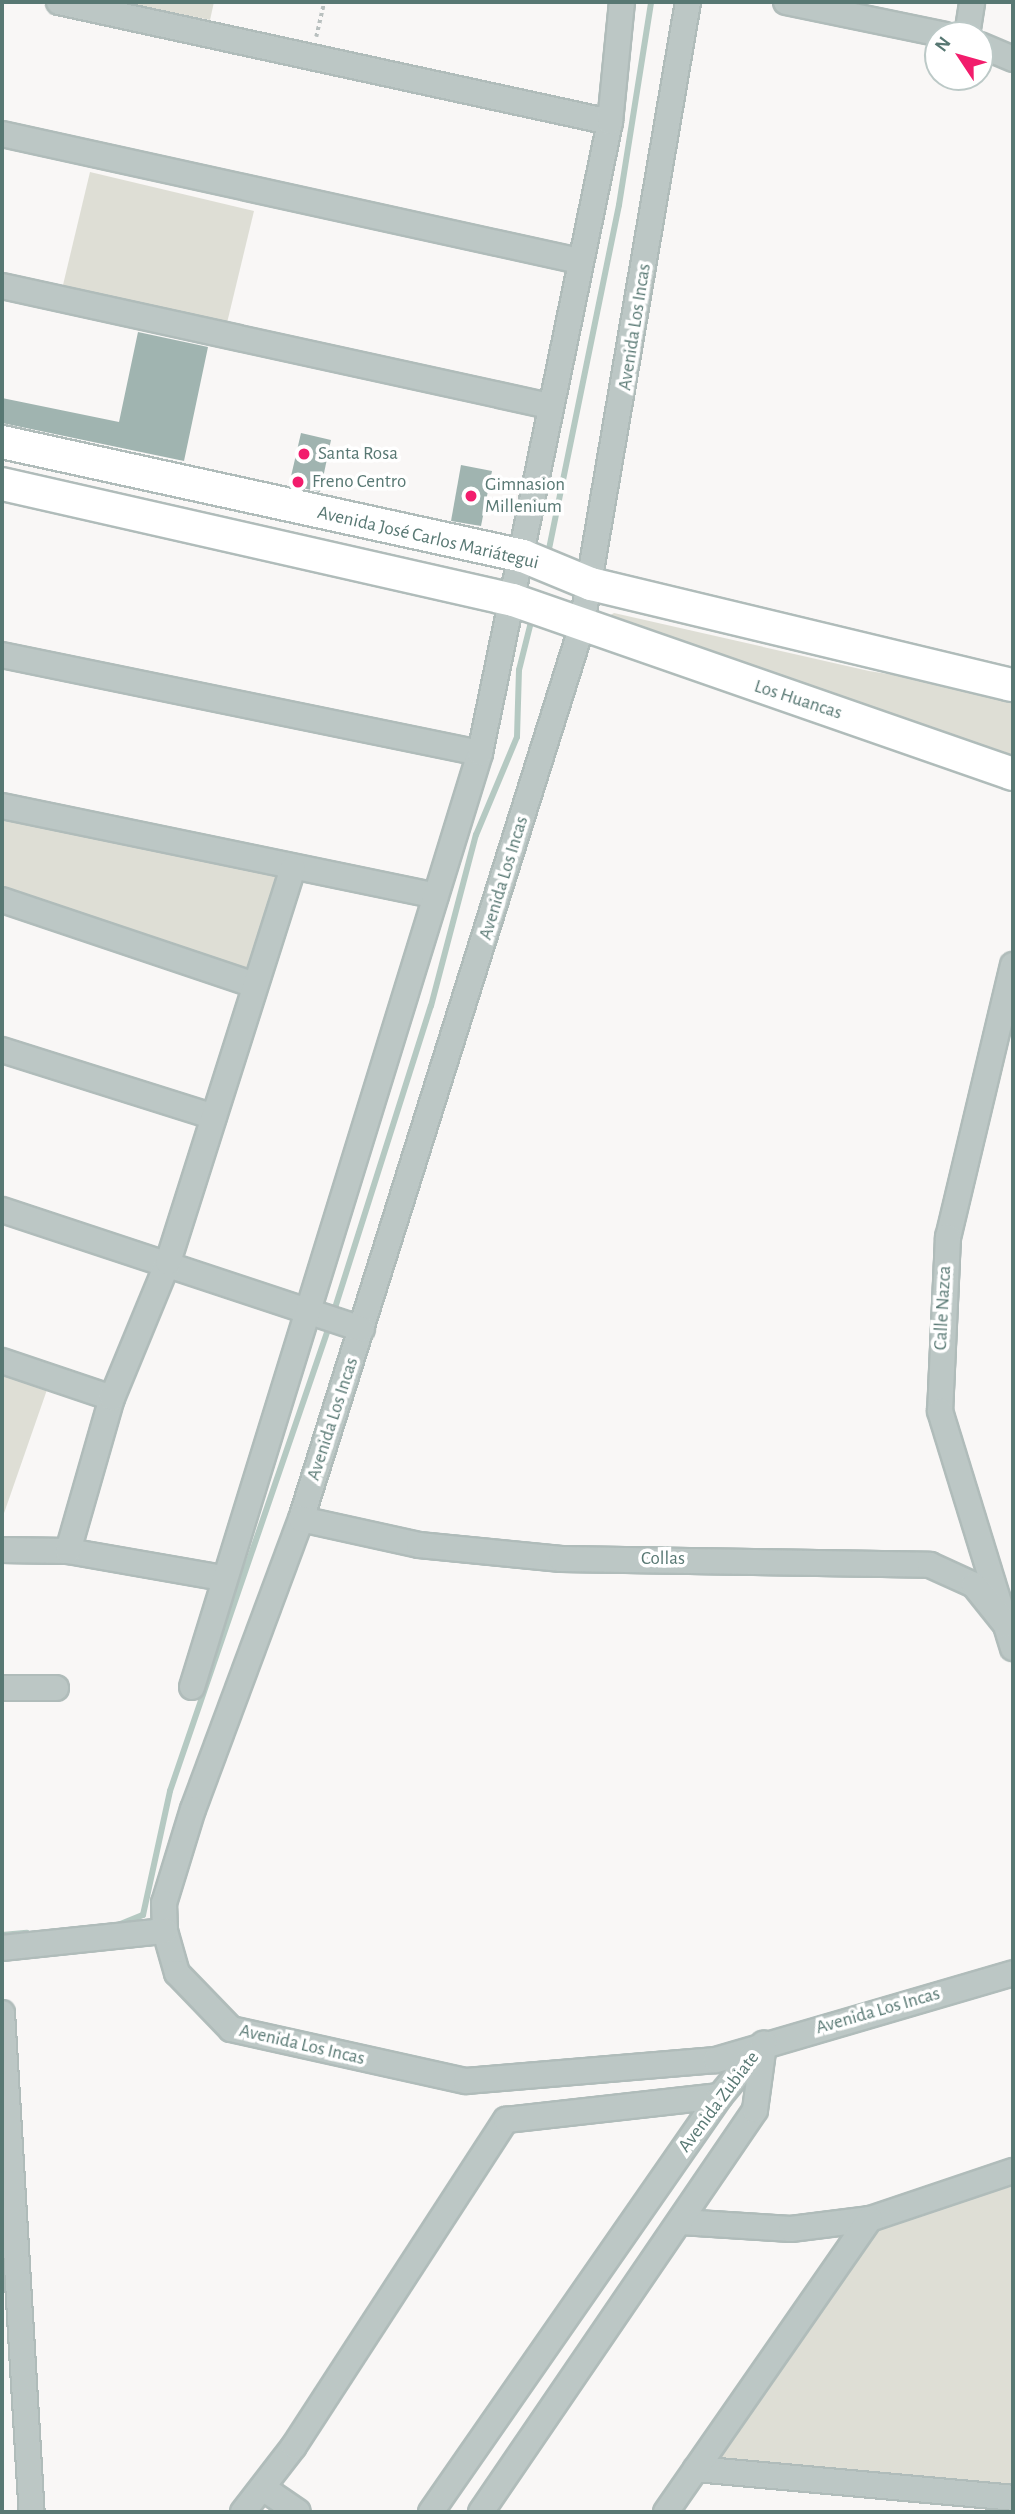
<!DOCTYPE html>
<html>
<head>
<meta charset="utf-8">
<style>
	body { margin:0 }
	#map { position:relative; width:1015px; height:2514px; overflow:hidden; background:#f9f7f6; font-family:"Alegreya Sans",sans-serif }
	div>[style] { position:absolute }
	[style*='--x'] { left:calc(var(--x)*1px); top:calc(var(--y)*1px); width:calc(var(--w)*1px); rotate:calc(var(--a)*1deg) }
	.green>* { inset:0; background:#deded5 }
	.stream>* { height:6px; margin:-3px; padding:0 3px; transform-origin:3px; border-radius:3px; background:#b5c9c2 }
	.building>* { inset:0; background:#a0b4b0 }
	.path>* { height:3.5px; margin-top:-1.75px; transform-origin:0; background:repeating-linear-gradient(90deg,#b9c0bf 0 3.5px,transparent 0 7px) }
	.roads { filter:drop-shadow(2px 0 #b0bcba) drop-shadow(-2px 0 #b0bcba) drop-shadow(0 2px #b0bcba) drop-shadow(0 -2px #b0bcba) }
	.minor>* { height:24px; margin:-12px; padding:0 12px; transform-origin:12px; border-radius:12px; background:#bcc7c5 }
	.major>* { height:32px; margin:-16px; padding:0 16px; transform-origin:16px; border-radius:16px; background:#fff }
	.dots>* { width:19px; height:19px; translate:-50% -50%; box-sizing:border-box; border:4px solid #fff; border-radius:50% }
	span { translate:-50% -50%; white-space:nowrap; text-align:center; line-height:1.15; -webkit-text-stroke:7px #fff; paint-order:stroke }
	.street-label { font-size:19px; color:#587873 }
	.poi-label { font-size:19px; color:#587873 }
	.left { translate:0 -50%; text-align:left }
	.frame { position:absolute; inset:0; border:4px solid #587873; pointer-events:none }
	.north { position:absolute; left:924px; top:21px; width:70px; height:70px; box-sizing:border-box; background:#fff; border:2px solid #bcc9c7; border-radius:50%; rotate:306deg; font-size:19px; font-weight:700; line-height:28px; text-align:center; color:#587873 }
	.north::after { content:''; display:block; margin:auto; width:24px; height:32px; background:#f21d6c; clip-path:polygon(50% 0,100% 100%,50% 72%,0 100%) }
</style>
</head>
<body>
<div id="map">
	<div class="green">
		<i style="clip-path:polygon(120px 2px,214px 2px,210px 20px)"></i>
		<i style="clip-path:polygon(90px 172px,254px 211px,227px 323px,63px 285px)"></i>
		<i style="clip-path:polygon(614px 613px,869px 671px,1013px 694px,1013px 778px,600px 621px)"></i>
		<i style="clip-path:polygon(2px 818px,281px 875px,250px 976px,2px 891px)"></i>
		<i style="clip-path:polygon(2px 1369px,49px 1384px,2px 1519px)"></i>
		<i style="clip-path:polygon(1013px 2186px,1013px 2484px,717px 2462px,879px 2227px)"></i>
	</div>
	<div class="stream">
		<i style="--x:549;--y:549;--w:351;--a:-78.5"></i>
		<i style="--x:619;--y:205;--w:206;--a:-81"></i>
		<i style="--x:334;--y:1311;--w:320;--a:-72.4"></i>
		<i style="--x:431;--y:1006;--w:177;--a:-75.3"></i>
		<i style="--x:476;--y:835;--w:106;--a:-67.3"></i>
		<i style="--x:517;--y:737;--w:67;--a:-88.3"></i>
		<i style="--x:519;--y:670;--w:54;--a:-76"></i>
		<i style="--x:118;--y:1925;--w:27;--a:-22"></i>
		<i style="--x:143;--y:1915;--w:127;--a:-77.7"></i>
		<i style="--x:170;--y:1791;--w:491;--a:-71.1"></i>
		<i style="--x:2;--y:1935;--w:25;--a:-5"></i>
	</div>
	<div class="building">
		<i style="clip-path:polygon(138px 332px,208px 347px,184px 461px,2px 423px,2px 398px,119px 422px)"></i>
		<i style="clip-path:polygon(301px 433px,331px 440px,320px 492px,289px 485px)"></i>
		<i style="clip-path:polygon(461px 465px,492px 471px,481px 526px,451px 521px)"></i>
	</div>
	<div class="path">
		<i style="--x:316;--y:37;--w:36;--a:-77"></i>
	</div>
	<div class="roads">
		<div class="minor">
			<i style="--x:59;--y:2;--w:564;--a:12.29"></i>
			<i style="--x:688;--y:2;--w:636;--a:99.68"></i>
			<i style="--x:581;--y:629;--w:933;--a:107.46"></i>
			<i style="--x:301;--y:1519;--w:309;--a:110.4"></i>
			<i style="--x:193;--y:1809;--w:98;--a:107.1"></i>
			<i style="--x:164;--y:1903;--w:28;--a:88"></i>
			<i style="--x:165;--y:1931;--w:44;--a:74.1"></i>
			<i style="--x:177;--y:1973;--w:78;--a:46"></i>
			<i style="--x:231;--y:2029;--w:241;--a:12.5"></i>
			<i style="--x:466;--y:2081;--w:251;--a:-4.8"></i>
			<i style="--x:716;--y:2060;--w:309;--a:-16.3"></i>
			<i style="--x:786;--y:2;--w:162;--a:11.7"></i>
			<i style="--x:967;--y:35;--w:33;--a:-81"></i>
			<i style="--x:980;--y:45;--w:36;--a:23"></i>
			<i style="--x:2;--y:134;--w:591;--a:12.41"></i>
			<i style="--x:2;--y:286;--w:560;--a:12.37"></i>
			<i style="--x:2;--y:655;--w:488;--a:11.6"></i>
			<i style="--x:2;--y:806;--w:443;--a:11.7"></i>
			<i style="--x:2;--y:900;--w:267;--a:18.6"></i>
			<i style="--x:1013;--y:965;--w:280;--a:103.4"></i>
			<i style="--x:948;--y:1237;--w:174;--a:92.6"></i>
			<i style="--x:940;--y:1411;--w:248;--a:72.9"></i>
			<i style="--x:2;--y:1050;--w:222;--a:17.5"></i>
			<i style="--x:2;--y:1210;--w:379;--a:18.3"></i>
			<i style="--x:2;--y:1361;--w:116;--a:18.6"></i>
			<i style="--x:301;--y:1519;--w:121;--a:12.4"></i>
			<i style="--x:419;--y:1545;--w:143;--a:5.6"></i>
			<i style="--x:561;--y:1559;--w:369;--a:0.9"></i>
			<i style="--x:930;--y:1565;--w:48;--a:24.4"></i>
			<i style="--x:974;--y:1585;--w:51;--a:51.3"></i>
			<i style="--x:2;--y:1550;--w:66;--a:0.9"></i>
			<i style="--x:68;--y:1551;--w:156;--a:9.9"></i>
			<i style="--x:68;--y:1551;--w:159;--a:-74"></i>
			<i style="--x:112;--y:1398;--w:147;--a:-67.6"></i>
			<i style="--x:168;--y:1262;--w:413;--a:-72.4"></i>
			<i style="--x:192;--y:1687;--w:977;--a:-72.86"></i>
			<i style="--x:480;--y:753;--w:644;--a:-78.36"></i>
			<i style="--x:610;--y:122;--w:121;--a:-84.3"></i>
			<i style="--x:2;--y:1688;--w:54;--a:0"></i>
			<i style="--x:2;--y:1948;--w:164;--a:-6"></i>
			<i style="--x:2;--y:2013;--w:500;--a:86.6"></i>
			<i style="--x:681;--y:2222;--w:110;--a:3.6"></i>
			<i style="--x:791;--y:2229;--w:80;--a:-7.2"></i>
			<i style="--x:870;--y:2219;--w:151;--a:-18.6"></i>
			<i style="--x:696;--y:2469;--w:318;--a:5.2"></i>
			<i style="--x:263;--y:2488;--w:42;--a:34.4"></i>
			<i style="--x:243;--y:2512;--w:83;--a:-52.3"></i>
			<i style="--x:294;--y:2446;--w:389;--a:-57"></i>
			<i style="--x:506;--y:2120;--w:215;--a:-6.4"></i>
			<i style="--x:431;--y:2512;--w:507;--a:-55.21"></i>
			<i style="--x:720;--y:2096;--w:67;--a:-50.4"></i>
			<i style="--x:481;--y:2512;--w:486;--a:-55.7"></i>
			<i style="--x:755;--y:2110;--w:67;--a:-82.2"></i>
			<i style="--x:666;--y:2512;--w:357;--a:-55.2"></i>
		</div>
		<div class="major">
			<i style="--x:2;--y:442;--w:533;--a:12.34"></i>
			<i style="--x:523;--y:556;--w:74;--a:22.4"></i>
			<i style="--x:591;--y:584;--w:434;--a:13.5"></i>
			<i style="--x:2;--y:484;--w:524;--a:12.79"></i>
			<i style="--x:513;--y:600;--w:529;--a:19.19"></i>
		</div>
	</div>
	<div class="dots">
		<i style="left:304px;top:454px;background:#f21d6c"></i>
		<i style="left:298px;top:482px;background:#f21d6c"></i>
		<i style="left:471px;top:496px;background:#f21d6c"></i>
	</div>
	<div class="street-label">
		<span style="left:635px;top:327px;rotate:-81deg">Avenida Los Incas</span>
		<span style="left:428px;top:538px;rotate:13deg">Avenida José Carlos Mariátegui</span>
		<span style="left:798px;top:700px;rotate:18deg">Los Huancas</span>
		<span style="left:504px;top:878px;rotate:-73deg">Avenida Los Incas</span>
		<span style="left:943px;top:1308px;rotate:-87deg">Calle Nazca</span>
		<span style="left:333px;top:1419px;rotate:-72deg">Avenida Los Incas</span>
		<span style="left:663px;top:1559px">Collas</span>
		<span style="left:878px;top:2011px;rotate:-16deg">Avenida Los Incas</span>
		<span style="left:302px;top:2045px;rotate:13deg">Avenida Los Incas</span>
		<span style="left:719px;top:2102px;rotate:-53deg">Avenida Zubiate</span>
	</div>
	<div class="poi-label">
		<span class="left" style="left:318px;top:454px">Santa Rosa</span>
		<span class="left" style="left:312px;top:482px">Freno Centro</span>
		<span class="left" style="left:485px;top:496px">Gimnasion<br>Millenium</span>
	</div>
	<div class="frame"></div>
	<div class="north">N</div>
</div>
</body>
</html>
